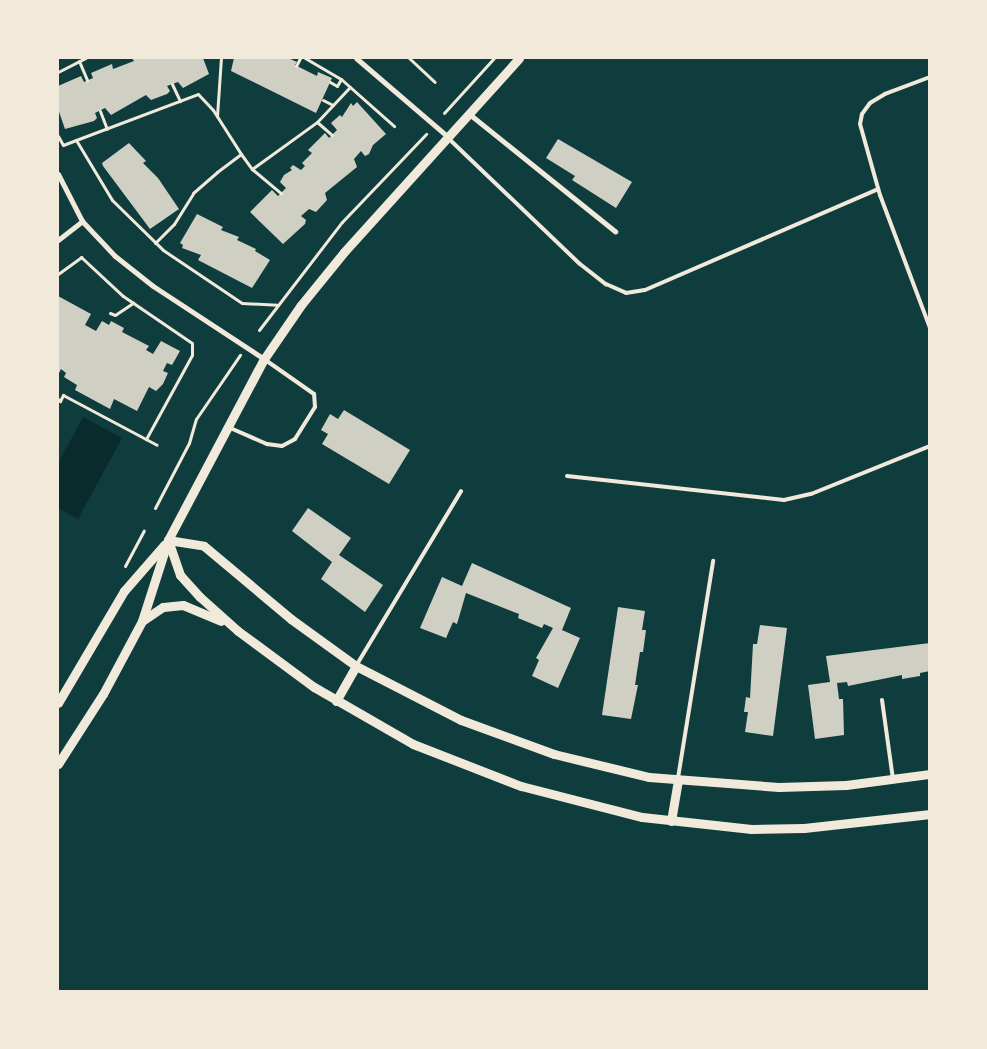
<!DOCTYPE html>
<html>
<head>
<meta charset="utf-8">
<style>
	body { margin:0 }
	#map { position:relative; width:987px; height:1049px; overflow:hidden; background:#0f3d3e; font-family:Raleway,sans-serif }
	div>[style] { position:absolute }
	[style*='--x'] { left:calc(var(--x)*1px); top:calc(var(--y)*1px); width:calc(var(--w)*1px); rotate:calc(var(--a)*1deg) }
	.water>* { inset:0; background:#0a2a2b }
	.building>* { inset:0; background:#cfcfc3 }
	.path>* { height:3px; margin:-1.5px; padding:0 1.5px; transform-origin:1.5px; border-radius:1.5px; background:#f1e9da }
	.service>* { height:4px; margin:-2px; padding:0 2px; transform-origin:2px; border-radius:2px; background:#f1e9da }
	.minor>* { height:5px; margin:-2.5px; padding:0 2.5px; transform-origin:2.5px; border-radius:2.5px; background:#f1e9da }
	.tertiary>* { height:9px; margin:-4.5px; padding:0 4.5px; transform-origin:4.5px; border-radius:4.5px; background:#f1e9da }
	span { translate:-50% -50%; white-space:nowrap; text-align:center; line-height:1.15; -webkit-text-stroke:4px #f1e9da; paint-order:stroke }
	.frame { position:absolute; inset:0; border:59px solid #f1e9da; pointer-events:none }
</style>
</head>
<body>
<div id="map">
	<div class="water">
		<i style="clip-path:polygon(83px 417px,122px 438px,78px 519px,58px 508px,58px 464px)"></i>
	</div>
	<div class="building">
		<i style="clip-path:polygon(132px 58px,203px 58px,209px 74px,183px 88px,178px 82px,167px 86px,170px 91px,167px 94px,151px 100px,146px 95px,111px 115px,105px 108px,95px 113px,97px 118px,94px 121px,65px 129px,58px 109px,58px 86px,81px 76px,84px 82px,93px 78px,91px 73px,112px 64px,113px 69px,134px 61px)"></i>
		<i style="clip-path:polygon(234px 58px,288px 58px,297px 62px,295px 65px,317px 76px,318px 72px,332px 78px,316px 113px,231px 71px)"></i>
		<i style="clip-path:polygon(357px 102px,386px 134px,373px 145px,369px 154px,365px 156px,361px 151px,354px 159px,357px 167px,325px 193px,327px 200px,316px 212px,309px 209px,301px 216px,306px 220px,305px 224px,283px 244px,250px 212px,272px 190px,278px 196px,286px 188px,280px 182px,284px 175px,292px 170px,290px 168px,293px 165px,301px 170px,305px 166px,302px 163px,312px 153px,308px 150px,325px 133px,329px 138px,337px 130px,331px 123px,340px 115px,342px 117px,351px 103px,353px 106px)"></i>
		<i style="clip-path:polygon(558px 139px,632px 182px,616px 208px,572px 180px,575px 176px,546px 158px)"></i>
		<i style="clip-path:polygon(129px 143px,146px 161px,143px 163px,158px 178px,179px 209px,150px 229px,103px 166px,102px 163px)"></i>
		<i style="clip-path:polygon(197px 214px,223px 227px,221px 230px,239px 237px,237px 240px,256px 249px,255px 251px,270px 260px,252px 288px,198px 260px,201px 255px,182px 248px,183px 245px,180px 243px)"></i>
		<i style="clip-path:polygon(58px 296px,91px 314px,85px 325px,96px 331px,102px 321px,109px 325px,111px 321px,124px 328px,122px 332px,149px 346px,146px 350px,153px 354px,161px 341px,180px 351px,172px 365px,167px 363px,163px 371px,168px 373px,163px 384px,156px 391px,149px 387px,137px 411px,114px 399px,110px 409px,75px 390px,77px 385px,64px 377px,66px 373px,61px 369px,58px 375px)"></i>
		<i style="clip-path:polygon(344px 410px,410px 450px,389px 484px,322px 444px,328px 434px,321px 430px,330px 414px,338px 419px)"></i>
		<i style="clip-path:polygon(308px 508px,351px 538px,339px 555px,383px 585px,365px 612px,321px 579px,332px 562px,292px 531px)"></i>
		<i style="clip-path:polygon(472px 563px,571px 608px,562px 630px,580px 638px,558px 688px,532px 676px,539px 660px,536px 658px,553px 628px,544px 624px,542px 628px,518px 618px,519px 614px,466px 593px,457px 624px,453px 622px,446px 638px,420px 628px,442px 577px,462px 586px)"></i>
		<i style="clip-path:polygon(618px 607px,645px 611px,642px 630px,646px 630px,643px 652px,640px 652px,635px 685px,638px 685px,631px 719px,602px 715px)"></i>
		<i style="clip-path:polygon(760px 625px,787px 628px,773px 736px,745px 732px,748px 712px,744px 712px,746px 697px,750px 698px,753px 644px,757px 644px)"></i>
		<i style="clip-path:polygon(930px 643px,930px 671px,920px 673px,920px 676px,902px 679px,902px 675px,848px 686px,847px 682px,837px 683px,839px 699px,843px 699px,844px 735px,815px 739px,808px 685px,830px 682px,826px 656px)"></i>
	</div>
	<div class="path">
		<i style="--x:305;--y:58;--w:42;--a:30.3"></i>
		<i style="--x:341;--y:79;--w:71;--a:41.6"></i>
		<i style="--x:409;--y:58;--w:35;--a:43"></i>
		<i style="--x:79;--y:61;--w:21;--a:67"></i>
		<i style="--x:296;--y:66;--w:9;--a:-63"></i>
		<i style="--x:58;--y:72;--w:31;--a:-27"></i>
		<i style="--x:330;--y:82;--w:8;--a:30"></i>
		<i style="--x:337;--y:86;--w:8;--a:-60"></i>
		<i style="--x:172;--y:84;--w:19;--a:65"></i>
		<i style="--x:323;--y:100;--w:11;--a:27"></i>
		<i style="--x:100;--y:111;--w:19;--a:69"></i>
		<i style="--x:444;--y:113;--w:74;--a:-47.7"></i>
		<i style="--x:217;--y:116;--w:58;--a:-86.1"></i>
		<i style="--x:317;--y:122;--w:20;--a:41"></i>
		<i style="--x:58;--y:136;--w:10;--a:61"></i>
		<i style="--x:63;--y:145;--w:14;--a:-21"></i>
		<i style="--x:76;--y:140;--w:70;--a:59"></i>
		<i style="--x:112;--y:200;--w:71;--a:44.4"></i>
		<i style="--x:163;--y:250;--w:95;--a:33.9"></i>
		<i style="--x:242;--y:303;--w:35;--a:3"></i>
		<i style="--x:76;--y:140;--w:130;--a:-20.7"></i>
		<i style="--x:198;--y:94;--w:22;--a:47"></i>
		<i style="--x:213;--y:110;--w:52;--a:57.5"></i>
		<i style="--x:252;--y:169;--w:38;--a:40"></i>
		<i style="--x:155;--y:243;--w:27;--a:-45"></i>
		<i style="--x:174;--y:224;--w:36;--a:-58"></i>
		<i style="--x:193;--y:193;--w:32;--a:-41"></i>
		<i style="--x:217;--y:172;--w:30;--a:-37"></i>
		<i style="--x:241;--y:154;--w:19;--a:54"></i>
		<i style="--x:252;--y:169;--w:80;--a:-35.9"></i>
		<i style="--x:317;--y:122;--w:48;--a:-46.7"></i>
		<i style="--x:58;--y:274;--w:29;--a:-36"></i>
		<i style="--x:81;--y:257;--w:57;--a:42.9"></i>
		<i style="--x:123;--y:296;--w:83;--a:34.3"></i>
		<i style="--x:192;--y:343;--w:12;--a:90"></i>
		<i style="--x:192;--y:355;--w:96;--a:118.7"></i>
		<i style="--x:110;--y:313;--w:5;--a:22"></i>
		<i style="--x:115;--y:315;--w:22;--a:-34"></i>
		<i style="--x:259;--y:330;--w:136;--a:-52.5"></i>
		<i style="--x:342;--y:222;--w:122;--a:-46.3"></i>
		<i style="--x:58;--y:399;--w:3;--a:45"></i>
		<i style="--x:60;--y:401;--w:7;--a:-63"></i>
		<i style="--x:63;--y:395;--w:106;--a:28"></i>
		<i style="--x:155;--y:508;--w:73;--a:-62.4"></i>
		<i style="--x:189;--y:443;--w:25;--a:-74"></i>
		<i style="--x:196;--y:419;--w:78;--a:-55.5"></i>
		<i style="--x:125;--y:566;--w:40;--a:-62"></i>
	</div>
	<div class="service">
		<i style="--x:930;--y:77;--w:48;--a:159.3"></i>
		<i style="--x:885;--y:94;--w:17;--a:149"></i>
		<i style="--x:870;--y:103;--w:14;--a:126"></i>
		<i style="--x:862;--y:114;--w:10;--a:101"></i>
		<i style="--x:860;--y:124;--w:74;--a:74.3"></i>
		<i style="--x:880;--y:195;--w:142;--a:69.4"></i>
		<i style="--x:448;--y:138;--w:182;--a:43.7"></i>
		<i style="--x:580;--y:264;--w:33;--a:38"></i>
		<i style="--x:606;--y:284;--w:22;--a:24"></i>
		<i style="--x:626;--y:293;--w:19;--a:-9"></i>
		<i style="--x:645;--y:290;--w:254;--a:-23.4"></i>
		<i style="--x:228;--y:427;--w:43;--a:23.6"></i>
		<i style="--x:267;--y:444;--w:15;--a:8"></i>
		<i style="--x:282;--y:446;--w:15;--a:-28"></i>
		<i style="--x:295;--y:439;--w:38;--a:-58"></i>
		<i style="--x:315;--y:407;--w:13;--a:-94"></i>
		<i style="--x:314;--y:394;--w:61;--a:-145"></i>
		<i style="--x:567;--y:476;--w:218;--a:6.3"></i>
		<i style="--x:784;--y:500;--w:28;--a:-13"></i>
		<i style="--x:811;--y:494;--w:128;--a:-22"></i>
		<i style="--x:356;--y:666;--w:204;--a:-59"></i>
		<i style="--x:882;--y:700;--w:80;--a:82.1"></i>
		<i style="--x:678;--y:778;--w:220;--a:-80.8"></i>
	</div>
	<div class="minor">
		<i style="--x:356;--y:58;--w:120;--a:40.6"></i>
		<i style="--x:468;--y:113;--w:189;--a:38.8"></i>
		<i style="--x:58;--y:174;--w:53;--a:62.9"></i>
		<i style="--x:82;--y:221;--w:48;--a:46.7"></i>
		<i style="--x:115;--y:256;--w:48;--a:38.3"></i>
		<i style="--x:153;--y:286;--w:133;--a:33.3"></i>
		<i style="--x:58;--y:240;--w:31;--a:-38"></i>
	</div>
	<div class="tertiary">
		<i style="--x:168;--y:540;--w:37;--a:71"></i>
		<i style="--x:180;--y:575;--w:30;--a:48"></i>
		<i style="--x:200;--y:597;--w:51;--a:41.8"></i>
		<i style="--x:238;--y:631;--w:94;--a:36.4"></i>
		<i style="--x:314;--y:687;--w:114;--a:29.9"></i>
		<i style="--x:413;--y:744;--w:116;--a:21.3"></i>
		<i style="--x:521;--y:786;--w:125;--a:14.4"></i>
		<i style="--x:642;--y:817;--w:110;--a:6.3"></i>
		<i style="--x:751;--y:829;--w:53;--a:-1.1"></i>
		<i style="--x:804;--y:828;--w:127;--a:-6.3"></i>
		<i style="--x:168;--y:540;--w:36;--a:9"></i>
		<i style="--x:204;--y:546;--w:114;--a:40"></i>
		<i style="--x:291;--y:619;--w:80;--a:35.9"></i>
		<i style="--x:356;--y:666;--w:118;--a:27.2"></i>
		<i style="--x:461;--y:720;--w:99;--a:20.1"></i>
		<i style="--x:554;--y:754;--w:98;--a:13.6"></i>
		<i style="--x:649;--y:777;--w:130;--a:4.4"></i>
		<i style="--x:779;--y:787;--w:67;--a:-1.7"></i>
		<i style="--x:846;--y:785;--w:85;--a:-7.5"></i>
		<i style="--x:142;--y:621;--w:25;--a:-34"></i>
		<i style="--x:163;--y:607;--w:20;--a:-6"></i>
		<i style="--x:183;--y:605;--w:41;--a:22.8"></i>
		<i style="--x:336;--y:701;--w:40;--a:-60.3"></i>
		<i style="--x:58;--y:703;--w:130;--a:-59.5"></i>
		<i style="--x:124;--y:591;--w:62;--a:-48.9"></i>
		<i style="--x:58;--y:764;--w:83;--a:-57.3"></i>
		<i style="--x:103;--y:694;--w:83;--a:-61.9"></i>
		<i style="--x:142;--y:621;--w:85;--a:-72.2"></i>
		<i style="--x:168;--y:540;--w:205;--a:-62.1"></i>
		<i style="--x:264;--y:359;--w:65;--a:-55.6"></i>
		<i style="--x:301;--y:305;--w:68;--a:-50.9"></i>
		<i style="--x:344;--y:252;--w:261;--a:-47.9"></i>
		<i style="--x:671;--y:821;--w:42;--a:-80.3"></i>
	</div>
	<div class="frame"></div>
</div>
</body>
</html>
